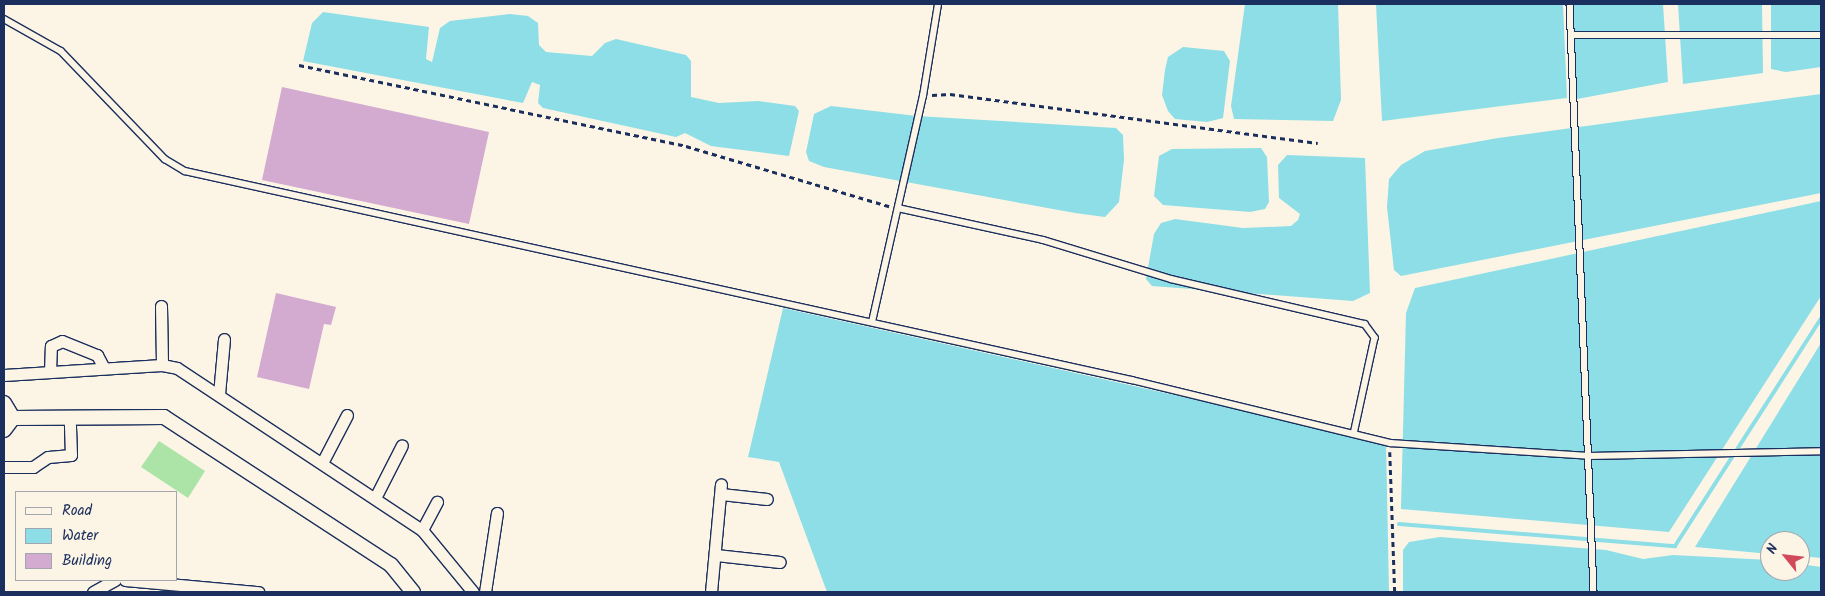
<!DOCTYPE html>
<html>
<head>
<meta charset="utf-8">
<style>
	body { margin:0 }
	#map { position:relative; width:1825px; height:596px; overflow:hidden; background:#fcf5e5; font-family:Kalam,sans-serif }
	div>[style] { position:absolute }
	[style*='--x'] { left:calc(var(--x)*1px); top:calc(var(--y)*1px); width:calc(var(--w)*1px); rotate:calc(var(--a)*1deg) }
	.green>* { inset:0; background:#ace3a6 }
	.water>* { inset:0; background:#8ddee6 }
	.stream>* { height:4px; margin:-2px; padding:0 2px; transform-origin:2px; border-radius:2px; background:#8ddee6 }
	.building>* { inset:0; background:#d3aad0 }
	.path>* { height:2.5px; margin-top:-1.25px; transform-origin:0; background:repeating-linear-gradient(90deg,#1b2f5e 0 5px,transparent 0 9px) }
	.roads { filter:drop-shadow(1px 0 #1b2f5e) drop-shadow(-1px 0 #1b2f5e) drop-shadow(0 1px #1b2f5e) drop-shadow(0 -1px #1b2f5e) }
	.service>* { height:5.5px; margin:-2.75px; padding:0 2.75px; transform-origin:2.75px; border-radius:2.75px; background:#fcf5e5 }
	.minor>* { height:11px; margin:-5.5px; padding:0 5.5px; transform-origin:5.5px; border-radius:5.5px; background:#fcf5e5 }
	.tertiary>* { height:14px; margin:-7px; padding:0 7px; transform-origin:7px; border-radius:7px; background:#fcf5e5 }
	span { translate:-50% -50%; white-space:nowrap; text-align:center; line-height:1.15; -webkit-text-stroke:4px #fcf5e5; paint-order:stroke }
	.frame { position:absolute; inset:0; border:5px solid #1b2f5e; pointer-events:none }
	.legend { position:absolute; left:15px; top:491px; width:162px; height:90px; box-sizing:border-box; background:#fcf5e5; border:1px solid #a2a6af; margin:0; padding:6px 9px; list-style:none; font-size:15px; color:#1b2f5e }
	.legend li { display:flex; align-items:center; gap:10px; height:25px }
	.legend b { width:25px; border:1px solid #a2a6af }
	.north { position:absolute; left:1760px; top:531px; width:50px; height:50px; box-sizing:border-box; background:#fcf5e5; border:1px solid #a2a6af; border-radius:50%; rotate:299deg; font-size:14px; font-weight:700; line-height:20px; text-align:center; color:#1b2f5e }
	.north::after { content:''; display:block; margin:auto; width:18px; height:22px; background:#d1495b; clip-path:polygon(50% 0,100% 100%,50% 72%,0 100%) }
</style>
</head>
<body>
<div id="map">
	<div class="green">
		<i style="clip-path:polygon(159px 441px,205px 471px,188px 498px,141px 467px)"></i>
	</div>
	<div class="water">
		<i style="clip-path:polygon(1245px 4px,1338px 4px,1341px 100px,1333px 121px,1234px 119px,1231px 106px)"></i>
		<i style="clip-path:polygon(1376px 4px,1563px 4px,1567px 98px,1382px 121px)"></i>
		<i style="clip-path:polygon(1570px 4px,1663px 4px,1668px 82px,1577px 99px)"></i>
		<i style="clip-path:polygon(1678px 4px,1762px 4px,1763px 73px,1683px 84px)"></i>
		<i style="clip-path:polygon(1771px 4px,1821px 4px,1821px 67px,1786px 72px,1771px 69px)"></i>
		<i style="clip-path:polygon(323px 12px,429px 27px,426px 59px,432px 62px,440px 28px,450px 21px,510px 14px,528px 16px,538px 23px,539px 45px,546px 52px,592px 56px,605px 43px,616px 39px,686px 55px,691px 61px,691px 97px,719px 103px,758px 101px,795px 106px,799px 111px,789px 156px,711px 146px,685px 133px,676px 137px,543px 108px,538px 103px,540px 85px,532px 82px,523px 103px,303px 61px,312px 23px)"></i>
		<i style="clip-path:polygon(1183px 47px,1224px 51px,1230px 61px,1223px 118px,1207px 122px,1175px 119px,1168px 111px,1162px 95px,1165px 70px,1168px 57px)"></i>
		<i style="clip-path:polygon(1821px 94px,1821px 193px,1401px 276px,1394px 270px,1387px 207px,1389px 179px,1401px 165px,1425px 151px,1498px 138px)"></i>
		<i style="clip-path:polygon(831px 106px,917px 116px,1116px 128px,1123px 135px,1124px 160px,1119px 202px,1105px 217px,1075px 213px,824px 167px,809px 161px,806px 152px,814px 114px)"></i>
		<i style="clip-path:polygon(1261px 148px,1267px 157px,1269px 202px,1265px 209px,1250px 212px,1163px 205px,1154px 196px,1159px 156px,1172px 149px)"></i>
		<i style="clip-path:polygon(1287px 155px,1365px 158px,1370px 293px,1353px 301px,1152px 286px,1146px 279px,1154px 234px,1161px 223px,1175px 219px,1243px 228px,1291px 226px,1298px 220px,1300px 214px,1279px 198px,1278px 165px)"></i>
		<i style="clip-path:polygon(1821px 201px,1821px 296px,1669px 532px,1401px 509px,1406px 313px,1415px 288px)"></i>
		<i style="clip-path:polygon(783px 308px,1386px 442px,1389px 592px,827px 592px,779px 462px,748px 457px)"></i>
		<i style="clip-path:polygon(1821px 343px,1821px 558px,1800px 556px,1800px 541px,1770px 541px,1770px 554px,1695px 547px)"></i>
		<i style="clip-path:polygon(1440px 537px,1606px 550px,1643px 559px,1673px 555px,1770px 560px,1770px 571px,1800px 571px,1800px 564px,1821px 567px,1821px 592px,1403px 592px,1403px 550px,1409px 542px)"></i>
	</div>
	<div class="stream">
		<i style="--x:1399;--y:524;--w:277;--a:4.6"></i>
		<i style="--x:1675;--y:546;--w:270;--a:-57.3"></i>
	</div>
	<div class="building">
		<i style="clip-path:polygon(282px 87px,489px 132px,469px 224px,262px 180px)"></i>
		<i style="clip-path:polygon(276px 293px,336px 307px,331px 325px,324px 324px,309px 389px,257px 377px)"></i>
	</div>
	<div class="path">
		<i style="--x:299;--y:65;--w:395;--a:11.8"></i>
		<i style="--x:686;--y:146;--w:212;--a:16.5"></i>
		<i style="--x:932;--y:95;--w:18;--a:-3"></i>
		<i style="--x:950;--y:94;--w:371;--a:7.6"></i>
		<i style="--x:1390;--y:452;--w:140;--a:88"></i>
	</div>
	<div class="roads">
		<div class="service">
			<i style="--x:1570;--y:4;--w:588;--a:87.66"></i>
			<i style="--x:4;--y:19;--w:65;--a:29.3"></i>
			<i style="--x:61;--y:51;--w:150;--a:46.1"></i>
			<i style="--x:165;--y:159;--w:23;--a:31"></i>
			<i style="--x:185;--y:171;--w:970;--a:12.45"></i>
			<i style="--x:1132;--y:380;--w:266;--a:13.7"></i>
			<i style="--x:1390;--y:443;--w:199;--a:3.7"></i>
			<i style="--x:1589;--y:456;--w:232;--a:-1.2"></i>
			<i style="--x:1572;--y:35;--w:249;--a:0"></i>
			<i style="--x:898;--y:208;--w:148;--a:12.4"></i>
			<i style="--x:1043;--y:240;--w:134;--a:16.9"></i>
			<i style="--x:1171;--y:279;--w:199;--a:13.1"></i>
			<i style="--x:1365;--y:324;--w:17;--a:54"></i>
			<i style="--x:1375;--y:338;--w:98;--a:102.3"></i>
			<i style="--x:872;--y:322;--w:232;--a:-77.3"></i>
			<i style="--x:923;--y:96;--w:93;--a:-80.7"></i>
		</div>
		<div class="minor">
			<i style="--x:161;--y:306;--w:59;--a:89"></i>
			<i style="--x:50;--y:372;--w:26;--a:-88"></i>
			<i style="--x:51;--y:346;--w:12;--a:-24"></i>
			<i style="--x:62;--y:341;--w:38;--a:22"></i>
			<i style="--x:97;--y:355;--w:15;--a:62"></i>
			<i style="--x:4;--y:375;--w:158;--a:-3.6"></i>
			<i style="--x:162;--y:365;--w:15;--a:11"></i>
			<i style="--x:177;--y:368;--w:294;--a:33.5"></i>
			<i style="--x:422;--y:530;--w:80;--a:50.6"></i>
			<i style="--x:219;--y:394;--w:55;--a:-84.8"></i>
			<i style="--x:322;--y:463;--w:54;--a:-62.5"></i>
			<i style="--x:4;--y:467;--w:29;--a:0"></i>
			<i style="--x:33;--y:467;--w:18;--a:-34"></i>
			<i style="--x:48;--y:457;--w:23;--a:-5"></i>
			<i style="--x:71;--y:455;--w:37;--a:-92"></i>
			<i style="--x:721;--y:494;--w:46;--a:6.2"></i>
			<i style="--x:375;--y:498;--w:59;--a:-63"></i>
			<i style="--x:422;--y:530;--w:32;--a:-62"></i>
			<i style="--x:716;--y:555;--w:64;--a:6.2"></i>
			<i style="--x:125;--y:580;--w:134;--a:5.2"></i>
			<i style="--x:93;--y:592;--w:25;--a:-29"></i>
			<i style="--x:485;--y:592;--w:80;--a:-81.4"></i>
			<i style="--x:711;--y:592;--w:108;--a:-84.7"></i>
		</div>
		<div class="tertiary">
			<i style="--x:4;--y:403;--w:17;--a:59"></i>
			<i style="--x:13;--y:418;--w:15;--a:127"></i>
			<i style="--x:13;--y:418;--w:151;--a:-0.4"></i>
			<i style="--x:164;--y:417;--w:271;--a:33.1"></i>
			<i style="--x:391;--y:565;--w:35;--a:51"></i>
		</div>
	</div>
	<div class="frame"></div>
	<ul class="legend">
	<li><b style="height:6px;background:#fcf5e5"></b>Road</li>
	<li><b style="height:14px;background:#8ddee6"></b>Water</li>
	<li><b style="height:14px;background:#d3aad0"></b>Building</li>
	</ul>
	<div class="north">N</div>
</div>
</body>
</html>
